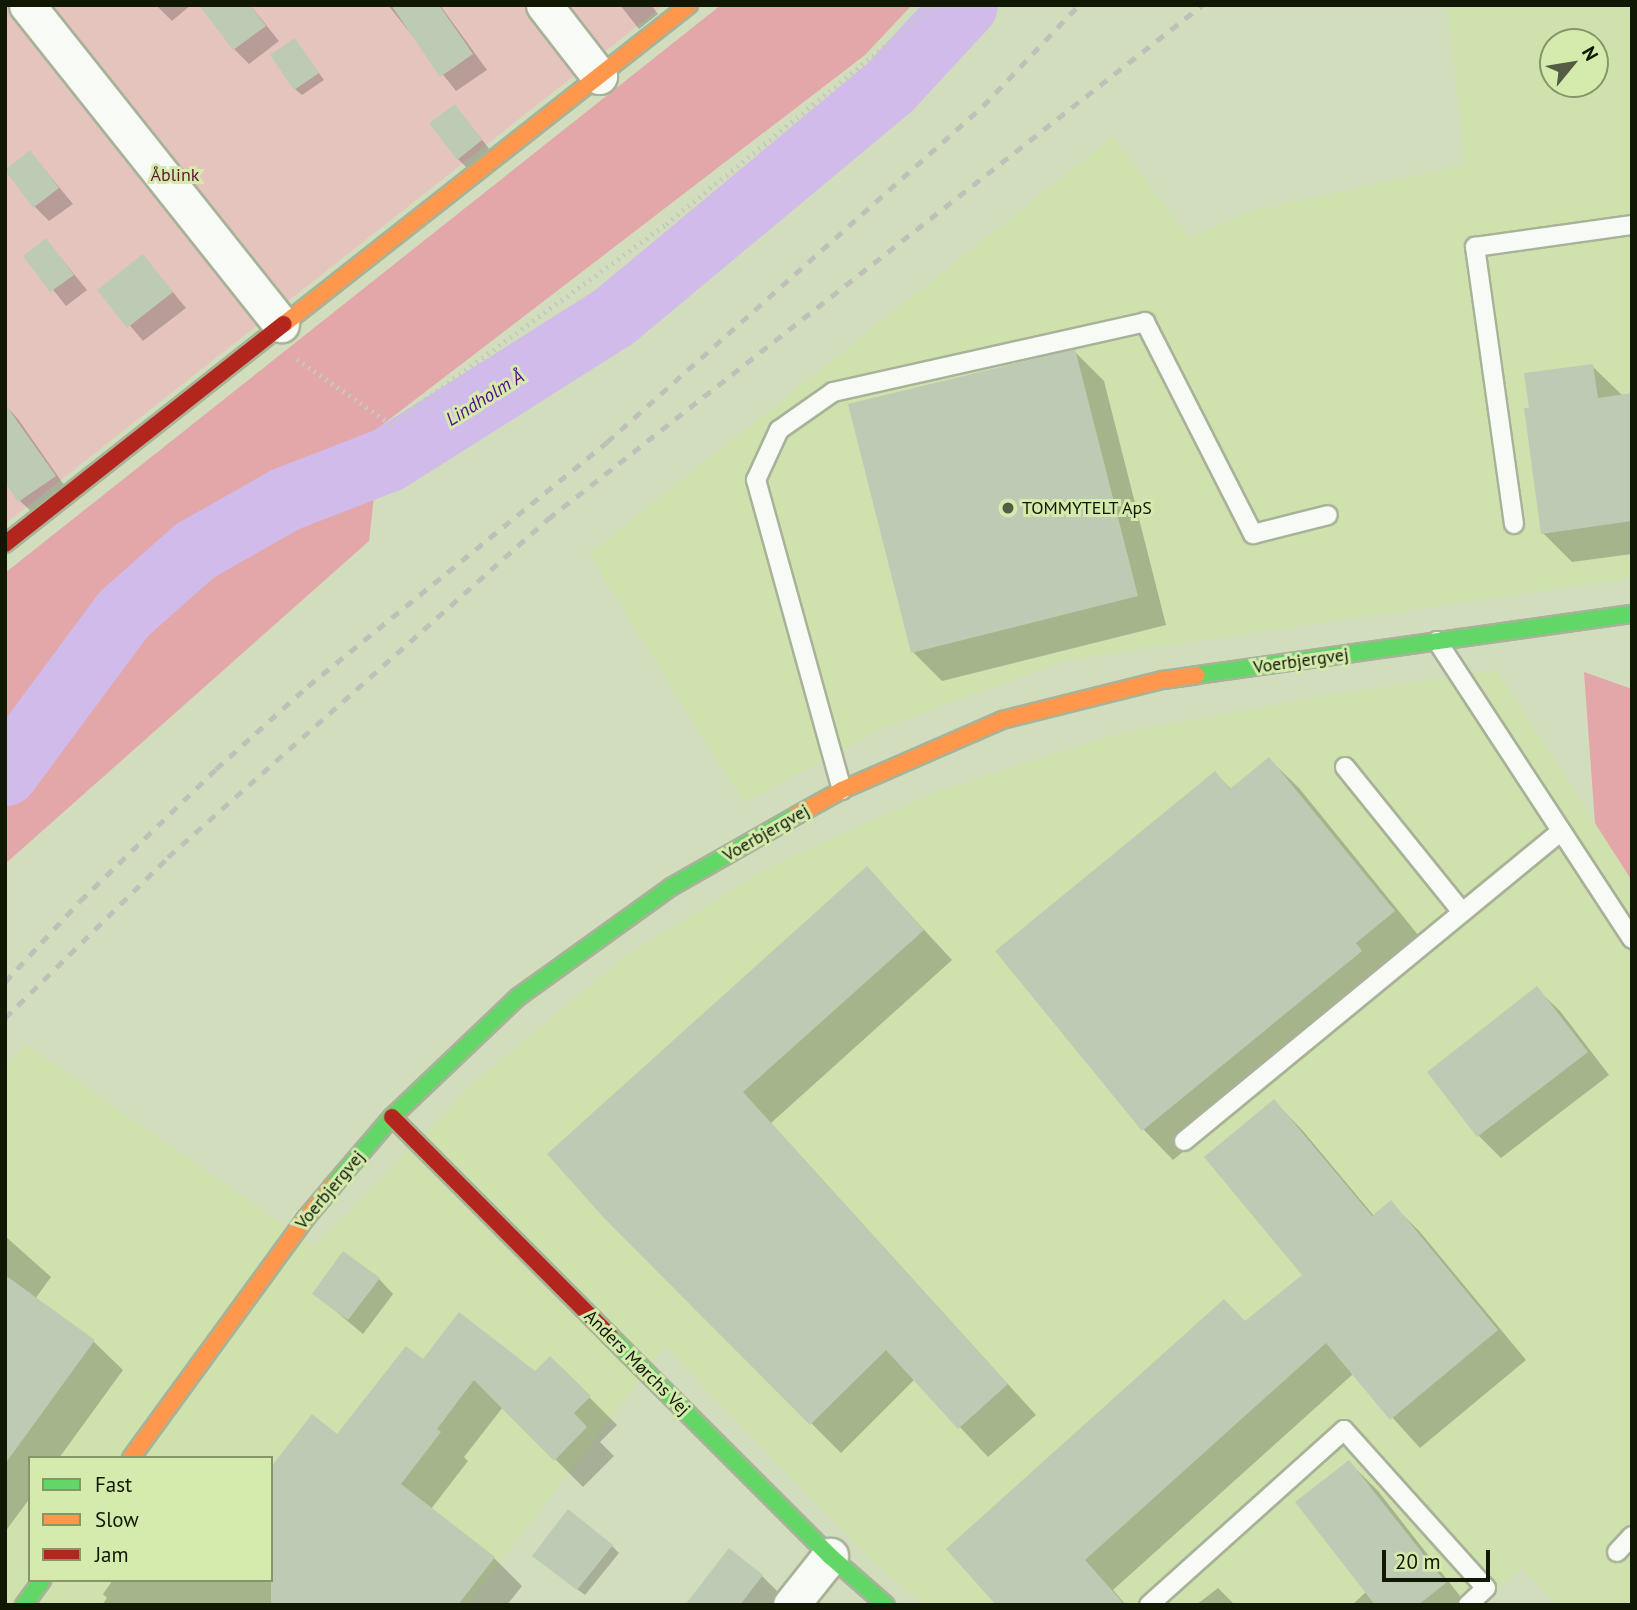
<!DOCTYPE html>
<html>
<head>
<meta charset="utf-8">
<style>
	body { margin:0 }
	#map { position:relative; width:1637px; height:1610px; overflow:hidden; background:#d1ddbc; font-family:"PT Sans",sans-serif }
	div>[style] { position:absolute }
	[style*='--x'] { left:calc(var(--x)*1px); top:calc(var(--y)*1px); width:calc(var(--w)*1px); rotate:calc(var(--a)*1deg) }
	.built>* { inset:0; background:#cfe1ad }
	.green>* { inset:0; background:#e6c4be }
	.forest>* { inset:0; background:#e3a7aa }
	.shadow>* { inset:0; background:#0003 }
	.river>* { height:65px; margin:-32.5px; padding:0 32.5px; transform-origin:32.5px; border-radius:32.5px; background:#d0bbea }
	.building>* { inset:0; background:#bdcbb4 }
	.path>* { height:4.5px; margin-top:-2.25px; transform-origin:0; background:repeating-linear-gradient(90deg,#c5c9bf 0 2px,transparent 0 7px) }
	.roads { filter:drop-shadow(2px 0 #a8b298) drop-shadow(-2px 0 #a8b298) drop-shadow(0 2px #a8b298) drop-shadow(0 -2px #a8b298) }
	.lane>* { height:18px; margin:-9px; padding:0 9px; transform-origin:9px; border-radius:9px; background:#f8faf5 }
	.street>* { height:35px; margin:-17.5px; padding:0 17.5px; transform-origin:17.5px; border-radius:17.5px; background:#f8faf5 }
	.fast>* { height:16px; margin:-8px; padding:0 8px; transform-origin:8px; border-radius:8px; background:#63d668 }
	.slow>* { height:16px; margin:-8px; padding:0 8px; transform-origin:8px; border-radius:8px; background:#ff974d }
	.jam>* { height:16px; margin:-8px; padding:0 8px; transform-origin:8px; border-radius:8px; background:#b3261e }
	.rail>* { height:5px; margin-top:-2.5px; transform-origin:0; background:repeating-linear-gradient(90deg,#bec1b9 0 9px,transparent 0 18px) }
	.dots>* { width:19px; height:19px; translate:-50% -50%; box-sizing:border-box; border:4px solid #d5ebae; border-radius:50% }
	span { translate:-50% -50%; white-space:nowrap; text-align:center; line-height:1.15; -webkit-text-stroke:6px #d5ebae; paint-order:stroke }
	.park-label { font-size:18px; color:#60162f }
	.poi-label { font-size:18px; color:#101702 }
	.left { translate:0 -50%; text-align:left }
	.street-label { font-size:18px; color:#101702 }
	.water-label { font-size:19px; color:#550e87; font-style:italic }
	.frame { position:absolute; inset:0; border:7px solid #101702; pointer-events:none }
	.legend { position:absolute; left:28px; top:1456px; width:245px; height:126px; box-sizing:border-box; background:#d5ebae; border:2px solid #869669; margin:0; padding:9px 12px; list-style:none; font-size:21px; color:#101702 }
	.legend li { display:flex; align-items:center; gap:14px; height:35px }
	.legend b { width:35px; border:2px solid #869669 }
	.north { position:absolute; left:1539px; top:28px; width:70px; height:70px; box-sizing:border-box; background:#d5ebae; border:2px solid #869669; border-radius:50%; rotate:60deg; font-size:19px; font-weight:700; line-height:28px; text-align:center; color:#101702 }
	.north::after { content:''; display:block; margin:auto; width:24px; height:32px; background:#545c43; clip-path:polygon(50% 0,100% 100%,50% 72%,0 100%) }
	.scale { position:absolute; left:1382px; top:1550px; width:108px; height:32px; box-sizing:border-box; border:4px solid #101702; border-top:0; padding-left:9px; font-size:21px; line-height:24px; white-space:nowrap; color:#101702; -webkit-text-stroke:5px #d5ebae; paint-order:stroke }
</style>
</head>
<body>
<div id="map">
	<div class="built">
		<i style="clip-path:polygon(evenodd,1447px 5px,1632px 5px,1632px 578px,1067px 660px,882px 728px,744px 803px,589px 554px,1113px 137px,1190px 238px,1251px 211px,1465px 165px,1447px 5px,1553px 42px,1595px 42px,1595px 84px,1553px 84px,1553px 42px)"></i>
		<i style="clip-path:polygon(evenodd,1497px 670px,1632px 881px,1632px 1605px,1557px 1605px,1522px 1567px,1482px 1605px,924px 1605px,866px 1555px,665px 1347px,467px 1605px,5px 1605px,5px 1067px,26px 1045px,315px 1247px,471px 1085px,627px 955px,773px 865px,934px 793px,1117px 734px,1316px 697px,1497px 670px,30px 1458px,271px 1458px,271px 1580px,30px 1580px,30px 1458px)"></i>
	</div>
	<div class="green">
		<i style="clip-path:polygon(5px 5px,664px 5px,5px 524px)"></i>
	</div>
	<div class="forest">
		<i style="clip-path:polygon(721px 5px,912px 5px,865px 55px,382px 425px,369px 541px,5px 864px,5px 573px)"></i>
		<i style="clip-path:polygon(1584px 672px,1632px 689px,1632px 881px,1595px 823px)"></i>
	</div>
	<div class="shadow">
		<i style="clip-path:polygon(156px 5px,191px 5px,172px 21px)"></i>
		<i style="clip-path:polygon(250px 5px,279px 41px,249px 64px,234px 49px)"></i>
		<i style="clip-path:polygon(388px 5px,440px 5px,487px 70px,456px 91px)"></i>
		<i style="clip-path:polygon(620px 5px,651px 5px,658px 14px,639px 29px)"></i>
		<i style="clip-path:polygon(295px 41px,324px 80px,302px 95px,295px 89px)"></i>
		<i style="clip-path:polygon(455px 106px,495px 156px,473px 174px,458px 159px)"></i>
		<i style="clip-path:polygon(30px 152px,73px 204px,49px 221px,34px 206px)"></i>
		<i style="clip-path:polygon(46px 240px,87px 290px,66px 306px,26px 256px)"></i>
		<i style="clip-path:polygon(143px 256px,186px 308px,143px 341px,100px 290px)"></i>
		<i style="clip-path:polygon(1074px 351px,1104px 381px,1166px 625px,942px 681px,913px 652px)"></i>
		<i style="clip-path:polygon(1592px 366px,1622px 395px,1632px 395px,1632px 554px,1572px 562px,1543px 533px,1531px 409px)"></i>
		<i style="clip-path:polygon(5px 405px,18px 419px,69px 492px,35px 515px,20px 501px)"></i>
		<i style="clip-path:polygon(1269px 759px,1299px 788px,1423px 941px,1390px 981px,1173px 1160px,1144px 1130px,997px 952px,1215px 773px,1232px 790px)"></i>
		<i style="clip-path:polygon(867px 868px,952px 960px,771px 1123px,1036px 1415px,988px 1457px,915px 1379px,841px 1453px,606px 1217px)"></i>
		<i style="clip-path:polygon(1537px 989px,1560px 1011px,1609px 1075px,1501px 1158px,1479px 1136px,1429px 1072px)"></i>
		<i style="clip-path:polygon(1274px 1101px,1303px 1131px,1374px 1216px,1391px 1203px,1420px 1232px,1526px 1360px,1420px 1448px,1353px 1374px,1113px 1590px,1126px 1605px,999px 1605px,1246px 1323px,1304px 1275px)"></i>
		<i style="clip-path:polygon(5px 1236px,51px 1277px,35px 1299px,94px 1342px,123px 1370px,59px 1458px,30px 1458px,30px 1498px,5px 1532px)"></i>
		<i style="clip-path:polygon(379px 1279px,393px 1294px,363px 1334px,314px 1293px)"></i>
		<i style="clip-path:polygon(550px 1358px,617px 1425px,600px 1442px,614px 1456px,583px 1487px,503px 1407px,464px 1457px,468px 1461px,431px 1509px,494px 1558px,522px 1586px,507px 1605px,102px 1605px,107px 1598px,103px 1594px,113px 1580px,271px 1580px,338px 1437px,423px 1361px,535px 1373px)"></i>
		<i style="clip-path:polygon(1349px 1462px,1378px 1491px,1467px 1605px,1352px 1605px,1367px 1591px)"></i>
		<i style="clip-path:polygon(612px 1546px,619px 1553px,585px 1595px,534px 1556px)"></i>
		<i style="clip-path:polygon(762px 1576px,791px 1605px,687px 1605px)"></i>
		<i style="clip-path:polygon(1218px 1588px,1235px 1605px,1196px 1605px)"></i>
	</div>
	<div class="river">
		<i style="--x:5;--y:773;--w:199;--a:-53.4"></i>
		<i style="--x:124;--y:613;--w:95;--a:-41.6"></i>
		<i style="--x:195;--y:550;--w:103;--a:-29.5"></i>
		<i style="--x:285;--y:499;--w:110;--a:-21.2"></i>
		<i style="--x:388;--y:459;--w:267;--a:-32.3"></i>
		<i style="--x:614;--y:316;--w:359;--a:-39.8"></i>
		<i style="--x:890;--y:86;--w:110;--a:-47.2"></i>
	</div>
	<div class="building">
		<i style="clip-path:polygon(199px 5px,250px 5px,266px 26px,233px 50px)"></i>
		<i style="clip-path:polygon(391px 5px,439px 5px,473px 54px,440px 77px)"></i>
		<i style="clip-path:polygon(295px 38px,319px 73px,294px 90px,270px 55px)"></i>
		<i style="clip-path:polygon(455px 104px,482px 140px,457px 160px,429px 123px)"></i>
		<i style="clip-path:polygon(30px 150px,59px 188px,33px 208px,5px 170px)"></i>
		<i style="clip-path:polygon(46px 238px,74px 275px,50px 292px,23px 256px)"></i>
		<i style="clip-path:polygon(143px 254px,173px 292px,127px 328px,97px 290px)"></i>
		<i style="clip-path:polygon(1075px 349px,1138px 596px,911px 653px,848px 404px)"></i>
		<i style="clip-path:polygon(1593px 364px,1598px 398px,1632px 393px,1632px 521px,1541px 534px,1524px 408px,1529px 408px,1524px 373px)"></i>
		<i style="clip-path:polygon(5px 404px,56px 476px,18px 502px,5px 482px)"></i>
		<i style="clip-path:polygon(1269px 757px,1395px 911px,1356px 943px,1362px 951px,1142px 1131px,995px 951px,1215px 771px,1230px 789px)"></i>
		<i style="clip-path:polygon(867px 866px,924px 930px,743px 1092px,1008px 1384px,958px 1429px,886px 1350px,810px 1425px,604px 1218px,547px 1154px)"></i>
		<i style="clip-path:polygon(1537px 986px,1588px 1052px,1477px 1137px,1427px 1072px)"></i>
		<i style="clip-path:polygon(1274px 1099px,1372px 1216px,1391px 1200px,1498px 1330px,1390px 1420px,1326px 1343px,1085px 1560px,1125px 1605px,996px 1605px,946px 1549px,1224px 1299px,1245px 1321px,1302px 1275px,1204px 1157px)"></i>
		<i style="clip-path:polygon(343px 1251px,380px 1278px,348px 1320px,312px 1294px)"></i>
		<i style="clip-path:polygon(5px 1275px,95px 1340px,5px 1464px)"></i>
		<i style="clip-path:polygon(459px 1312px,535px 1371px,550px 1356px,591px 1396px,574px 1413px,587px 1427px,554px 1461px,474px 1380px,437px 1429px,441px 1432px,401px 1484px,495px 1557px,458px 1605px,271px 1605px,271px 1467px,312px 1414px,337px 1434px,406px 1346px,423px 1359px)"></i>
		<i style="clip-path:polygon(1349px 1460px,1446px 1583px,1418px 1605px,1375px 1605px,1295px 1502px)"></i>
		<i style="clip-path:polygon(568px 1509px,613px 1545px,577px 1590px,532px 1556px)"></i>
		<i style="clip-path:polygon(729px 1548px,763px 1575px,740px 1605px,685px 1605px)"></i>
	</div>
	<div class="path">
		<i style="--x:297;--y:359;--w:114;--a:34.7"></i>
		<i style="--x:391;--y:424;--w:340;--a:-36"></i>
		<i style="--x:666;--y:224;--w:347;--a:-39.1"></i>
	</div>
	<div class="roads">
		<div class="lane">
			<i style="--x:1514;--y:524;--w:280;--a:-98"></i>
			<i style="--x:1475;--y:247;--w:159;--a:-8"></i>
			<i style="--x:1437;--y:641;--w:356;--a:56.8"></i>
			<i style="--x:1345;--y:767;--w:186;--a:51.1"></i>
			<i style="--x:842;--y:790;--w:322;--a:-105.5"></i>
			<i style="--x:756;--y:480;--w:55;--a:-65.3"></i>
			<i style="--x:779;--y:430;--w:66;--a:-35.1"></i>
			<i style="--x:833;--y:392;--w:320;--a:-12.6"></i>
			<i style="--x:1145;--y:322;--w:238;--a:63"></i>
			<i style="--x:1253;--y:534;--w:77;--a:-14.2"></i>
			<i style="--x:1184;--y:1141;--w:488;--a:-39.4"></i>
			<i style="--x:1617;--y:1552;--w:22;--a:-47"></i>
			<i style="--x:1149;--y:1605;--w:262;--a:-41.9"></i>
			<i style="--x:1344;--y:1430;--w:212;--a:48.1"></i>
			<i style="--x:1486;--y:1588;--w:25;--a:137"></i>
		</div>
		<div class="street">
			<i style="--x:27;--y:5;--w:408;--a:51.5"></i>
			<i style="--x:544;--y:5;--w:90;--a:52.2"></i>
			<i style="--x:791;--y:1605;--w:63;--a:-51.5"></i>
		</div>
		<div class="fast">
			<i style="--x:1197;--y:675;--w:439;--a:-8"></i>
			<i style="--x:332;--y:1187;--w:92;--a:-49.4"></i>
			<i style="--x:392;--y:1117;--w:174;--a:-43.6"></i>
			<i style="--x:518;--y:997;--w:188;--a:-35.7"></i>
			<i style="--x:671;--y:887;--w:145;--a:-29.7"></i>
			<i style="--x:609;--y:1335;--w:313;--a:45"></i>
			<i style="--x:830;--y:1556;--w:74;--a:41.2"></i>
			<i style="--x:24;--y:1605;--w:31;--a:-54"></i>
		</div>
		<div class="slow">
			<i style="--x:284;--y:324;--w:516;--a:-38.23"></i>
			<i style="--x:797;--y:815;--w:51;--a:-29.1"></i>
			<i style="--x:842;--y:790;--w:175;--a:-23.6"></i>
			<i style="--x:1002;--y:720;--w:166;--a:-14"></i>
			<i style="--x:1163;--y:680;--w:34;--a:-8"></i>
			<i style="--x:131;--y:1458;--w:296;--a:-53.9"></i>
			<i style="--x:305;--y:1219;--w:42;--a:-49.8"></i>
		</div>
		<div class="jam">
			<i style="--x:5;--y:544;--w:355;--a:-38.3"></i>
			<i style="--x:392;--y:1117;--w:308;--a:45.1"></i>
		</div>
	</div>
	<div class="rail">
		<i style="--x:5;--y:982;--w:110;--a:-47.2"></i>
		<i style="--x:80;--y:901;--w:190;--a:-44.1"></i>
		<i style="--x:216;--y:769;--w:124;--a:-42.1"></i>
		<i style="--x:308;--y:686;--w:386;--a:-39.2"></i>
		<i style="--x:607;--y:442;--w:504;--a:-41.78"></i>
		<i style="--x:983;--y:106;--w:139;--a:-46.5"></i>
		<i style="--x:5;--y:1018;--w:229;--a:-44.6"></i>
		<i style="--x:168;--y:857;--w:509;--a:-41.65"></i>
		<i style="--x:548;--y:519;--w:832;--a:-38.16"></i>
	</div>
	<div class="dots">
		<i style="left:1008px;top:508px;background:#545c43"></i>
	</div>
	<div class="park-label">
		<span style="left:175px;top:175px">Åblink</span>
	</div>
	<div class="poi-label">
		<span class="left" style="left:1022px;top:508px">TOMMYTELT ApS</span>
	</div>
	<div class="street-label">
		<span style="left:1301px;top:661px;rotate:-8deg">Voerbjergvej</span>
		<span style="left:766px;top:833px;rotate:-30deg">Voerbjergvej</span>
		<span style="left:330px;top:1190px;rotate:-50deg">Voerbjergvej</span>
		<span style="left:637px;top:1363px;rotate:45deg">Anders Mørchs Vej</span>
	</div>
	<div class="water-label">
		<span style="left:485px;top:398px;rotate:-32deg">Lindholm Å</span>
	</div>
	<div class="frame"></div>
	<ul class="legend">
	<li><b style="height:9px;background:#63d668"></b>Fast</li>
	<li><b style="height:9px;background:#ff974d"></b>Slow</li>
	<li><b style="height:9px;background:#b3261e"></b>Jam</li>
	</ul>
	<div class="north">N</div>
	<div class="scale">20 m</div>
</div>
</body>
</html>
